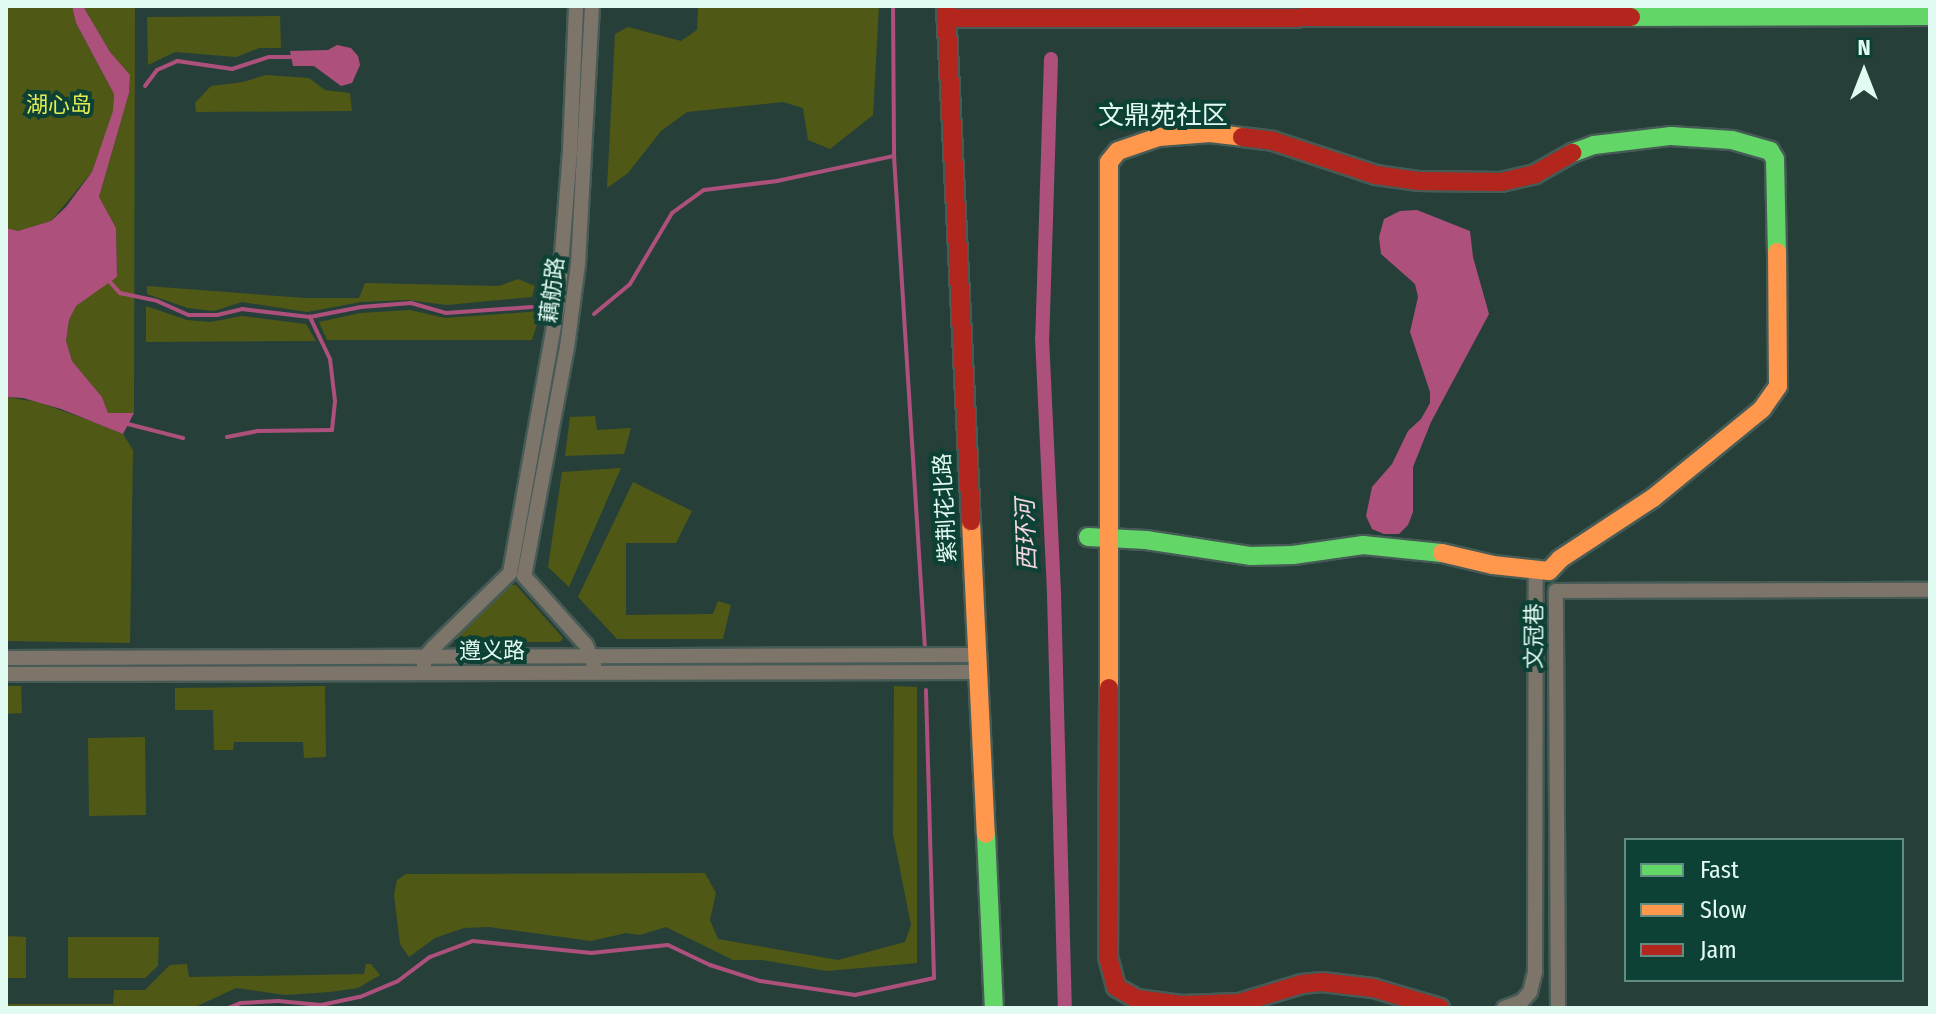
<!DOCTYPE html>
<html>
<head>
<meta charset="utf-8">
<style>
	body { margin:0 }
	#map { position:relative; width:1936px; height:1014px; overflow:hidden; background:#264039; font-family:"Fira Sans Condensed","Noto Sans SC",sans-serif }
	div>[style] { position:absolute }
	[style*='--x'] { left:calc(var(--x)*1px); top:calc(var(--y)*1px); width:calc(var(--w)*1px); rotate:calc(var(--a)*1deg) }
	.green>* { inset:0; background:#505816 }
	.water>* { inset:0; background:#ae507c }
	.stream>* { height:4px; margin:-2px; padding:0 2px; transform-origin:2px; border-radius:2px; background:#ae507c }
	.canal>* { height:14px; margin:-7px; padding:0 7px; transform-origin:7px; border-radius:7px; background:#ae507c }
	.roads { filter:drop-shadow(2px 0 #465b56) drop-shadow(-2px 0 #465b56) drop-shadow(0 2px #465b56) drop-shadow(0 -2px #465b56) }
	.street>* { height:14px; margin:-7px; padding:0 7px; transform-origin:7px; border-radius:7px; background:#7d746a }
	.fast>* { height:18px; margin:-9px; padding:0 9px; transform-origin:9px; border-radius:9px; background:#63d668 }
	.slow>* { height:18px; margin:-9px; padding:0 9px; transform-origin:9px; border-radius:9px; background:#ff974d }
	.jam>* { height:18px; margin:-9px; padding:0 9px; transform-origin:9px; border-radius:9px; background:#b3261e }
	span { translate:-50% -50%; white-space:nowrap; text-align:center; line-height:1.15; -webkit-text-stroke:8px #0e4135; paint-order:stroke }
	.park-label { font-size:22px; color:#e1ee51 }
	.street-label { font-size:22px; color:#e1faf2 }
	.water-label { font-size:24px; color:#f3d5e0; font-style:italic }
	.quarter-label { font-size:26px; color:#e1faf2 }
	.frame { position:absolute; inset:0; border:8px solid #e1faf2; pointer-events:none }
	.legend { position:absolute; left:1624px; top:838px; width:280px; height:144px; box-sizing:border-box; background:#0e4135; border:2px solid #628b81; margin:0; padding:10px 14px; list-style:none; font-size:24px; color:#e1faf2 }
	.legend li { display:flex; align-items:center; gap:16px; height:40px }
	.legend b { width:40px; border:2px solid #628b81 }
	.north { position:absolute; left:1824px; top:32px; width:80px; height:80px; -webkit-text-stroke:6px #0e4135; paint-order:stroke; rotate:0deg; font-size:22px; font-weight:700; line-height:32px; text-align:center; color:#e1faf2 }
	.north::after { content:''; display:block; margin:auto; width:28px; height:36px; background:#e1faf2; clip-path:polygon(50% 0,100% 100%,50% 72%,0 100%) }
</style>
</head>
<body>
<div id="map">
	<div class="green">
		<i style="clip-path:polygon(6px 6px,72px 6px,76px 23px,114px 94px,113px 112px,92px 172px,51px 221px,18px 231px,6px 228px)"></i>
		<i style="clip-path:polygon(83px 6px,135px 6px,134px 413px,108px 413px,102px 397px,72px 361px,66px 341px,69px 320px,76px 306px,117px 276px,116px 228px,99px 197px,129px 93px,130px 76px,110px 52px)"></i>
		<i style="clip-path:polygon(698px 6px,879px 6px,873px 115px,830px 149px,808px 140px,803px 108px,783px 102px,687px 112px,661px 131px,628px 173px,607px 188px,615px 34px,628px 27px,681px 41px,697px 30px)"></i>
		<i style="clip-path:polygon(280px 16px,281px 48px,259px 48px,236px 57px,175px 52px,148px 65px,147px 17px)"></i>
		<i style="clip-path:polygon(266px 75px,309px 78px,325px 90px,350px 93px,352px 111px,196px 112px,195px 103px,211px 86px,243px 82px)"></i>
		<i style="clip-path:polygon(518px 279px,535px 286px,532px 297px,447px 305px,408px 300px,361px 302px,307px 312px,242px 302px,214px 311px,188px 308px,147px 294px,147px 286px,305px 298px,359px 298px,365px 283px,499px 286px)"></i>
		<i style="clip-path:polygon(146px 306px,187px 320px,210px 322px,242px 316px,306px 324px,316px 341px,146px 342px)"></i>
		<i style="clip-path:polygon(410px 310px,445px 318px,541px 311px,532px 340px,327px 340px,319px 322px,360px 313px)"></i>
		<i style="clip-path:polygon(6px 397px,38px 402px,99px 424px,123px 434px,133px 450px,130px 643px,6px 641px)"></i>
		<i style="clip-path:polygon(595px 416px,597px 430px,631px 428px,624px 454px,565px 456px,570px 417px)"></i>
		<i style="clip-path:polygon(621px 468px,569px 587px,548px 567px,562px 472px)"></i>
		<i style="clip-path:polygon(633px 482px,692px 511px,676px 543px,626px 543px,626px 615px,713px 614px,718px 601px,731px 605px,723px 639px,617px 639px,578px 597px)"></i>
		<i style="clip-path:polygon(509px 585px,516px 585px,563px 638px,560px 642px,456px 642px,457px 634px)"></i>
		<i style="clip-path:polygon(6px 686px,21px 686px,22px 713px,6px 714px)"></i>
		<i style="clip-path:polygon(325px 686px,326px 757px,304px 758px,303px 742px,234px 742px,233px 750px,214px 750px,213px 710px,175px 710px,175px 688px)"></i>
		<i style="clip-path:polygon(894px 686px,917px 687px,917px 963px,827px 971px,762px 960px,733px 960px,666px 927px,640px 935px,626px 933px,591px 941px,489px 927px,464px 928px,435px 938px,409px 957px,400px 944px,394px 895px,397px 880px,406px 874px,705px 873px,716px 893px,710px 920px,718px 939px,838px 960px,905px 942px,911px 925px,893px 834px)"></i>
		<i style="clip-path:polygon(145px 737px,146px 815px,89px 816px,88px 738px)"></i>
		<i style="clip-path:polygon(6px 936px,26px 937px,26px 978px,6px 978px)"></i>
		<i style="clip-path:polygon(68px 937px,159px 937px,158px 966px,145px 978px,68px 978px)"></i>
		<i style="clip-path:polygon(187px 964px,189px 977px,364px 974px,366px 964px,371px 964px,380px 975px,358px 988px,330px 992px,285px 995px,236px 988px,193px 1008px,6px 1008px,6px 1004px,113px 1004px,114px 990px,145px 990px,170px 965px)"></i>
	</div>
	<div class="water">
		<i style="clip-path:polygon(72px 6px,83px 6px,110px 52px,130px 75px,129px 93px,99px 197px,116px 228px,117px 277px,76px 306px,69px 320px,66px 341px,72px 361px,102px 397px,108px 413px,134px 413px,123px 434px,61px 409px,23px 398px,6px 397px,6px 228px,18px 231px,51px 221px,66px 207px,92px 172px,113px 111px,114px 94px,76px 23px)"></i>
		<i style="clip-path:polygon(337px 45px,351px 48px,358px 56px,360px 65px,352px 83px,341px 86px,314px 66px,293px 66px,290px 51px,328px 50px)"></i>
		<i style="clip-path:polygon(1417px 210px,1470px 231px,1473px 257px,1489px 314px,1431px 422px,1413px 467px,1413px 512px,1408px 525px,1399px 534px,1384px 534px,1372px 529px,1366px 516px,1372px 487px,1392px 464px,1408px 431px,1421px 419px,1430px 403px,1430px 392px,1410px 332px,1418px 297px,1415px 284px,1381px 254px,1379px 237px,1384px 219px,1400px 211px)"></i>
	</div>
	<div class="stream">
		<i style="--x:893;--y:6;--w:150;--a:89.6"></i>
		<i style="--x:894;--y:156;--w:490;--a:86.4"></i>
		<i style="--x:145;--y:86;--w:20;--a:-53"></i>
		<i style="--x:157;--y:70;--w:22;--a:-24"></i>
		<i style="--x:177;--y:61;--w:56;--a:8.3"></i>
		<i style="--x:232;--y:69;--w:39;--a:-18"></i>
		<i style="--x:269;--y:57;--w:22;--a:0"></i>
		<i style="--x:110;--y:282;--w:15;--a:48"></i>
		<i style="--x:120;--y:293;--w:38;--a:12"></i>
		<i style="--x:157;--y:301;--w:35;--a:24"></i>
		<i style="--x:189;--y:315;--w:28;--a:0"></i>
		<i style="--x:217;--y:315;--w:26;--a:-13"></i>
		<i style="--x:242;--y:309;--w:68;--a:6.7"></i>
		<i style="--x:310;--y:317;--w:52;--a:-11.1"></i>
		<i style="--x:361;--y:307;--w:50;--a:-4.6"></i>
		<i style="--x:411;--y:303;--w:36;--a:16"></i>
		<i style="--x:446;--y:313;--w:86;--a:-4"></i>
		<i style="--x:594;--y:314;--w:47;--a:-39.8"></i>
		<i style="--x:630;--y:284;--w:82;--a:-59.4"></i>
		<i style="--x:672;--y:213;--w:39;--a:-36"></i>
		<i style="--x:704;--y:190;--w:74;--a:-7"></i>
		<i style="--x:777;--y:181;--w:120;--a:-12.1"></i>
		<i style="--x:128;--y:424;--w:57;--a:14.3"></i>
		<i style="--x:227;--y:437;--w:32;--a:-11"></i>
		<i style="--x:258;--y:431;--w:74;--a:-0.8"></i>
		<i style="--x:332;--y:430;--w:29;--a:-84"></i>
		<i style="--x:335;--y:401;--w:42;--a:-96.8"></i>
		<i style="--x:330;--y:359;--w:47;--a:-115.5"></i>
		<i style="--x:228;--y:1008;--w:14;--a:-21"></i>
		<i style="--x:241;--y:1003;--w:37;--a:-3"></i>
		<i style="--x:278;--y:1001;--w:43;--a:5.3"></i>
		<i style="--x:321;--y:1005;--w:40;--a:-12"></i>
		<i style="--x:360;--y:997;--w:41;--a:-22.8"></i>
		<i style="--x:398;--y:981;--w:40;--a:-37"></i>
		<i style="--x:430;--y:957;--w:46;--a:-20.4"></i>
		<i style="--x:473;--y:941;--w:119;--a:5.8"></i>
		<i style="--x:591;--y:953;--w:77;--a:-5.9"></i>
		<i style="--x:668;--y:945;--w:47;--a:25.5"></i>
		<i style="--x:710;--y:965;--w:52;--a:17.7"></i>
		<i style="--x:760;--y:981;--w:96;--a:8.4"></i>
		<i style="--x:855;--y:995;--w:81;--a:-12.1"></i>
		<i style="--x:934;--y:978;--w:288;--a:-91.6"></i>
	</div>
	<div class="canal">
		<i style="--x:1051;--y:59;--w:279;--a:91.8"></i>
		<i style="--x:1042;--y:338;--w:256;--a:87.3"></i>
		<i style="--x:1054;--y:594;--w:414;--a:88.5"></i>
	</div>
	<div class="roads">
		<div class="street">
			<i style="--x:592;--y:6;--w:258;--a:93.1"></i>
			<i style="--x:578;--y:264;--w:84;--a:97.5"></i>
			<i style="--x:567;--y:347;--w:233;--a:100.6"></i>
			<i style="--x:524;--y:576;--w:93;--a:48.1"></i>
			<i style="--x:586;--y:645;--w:22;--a:68"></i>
			<i style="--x:6;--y:658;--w:971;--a:-0.18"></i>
			<i style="--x:424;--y:665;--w:7;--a:-90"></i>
			<i style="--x:424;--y:658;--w:15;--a:-48"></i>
			<i style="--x:434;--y:647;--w:106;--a:-44.2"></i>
			<i style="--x:510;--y:573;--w:273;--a:-79.9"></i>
			<i style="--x:558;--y:304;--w:153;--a:-85.5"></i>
			<i style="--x:570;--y:151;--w:145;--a:-87.6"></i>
			<i style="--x:6;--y:674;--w:971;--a:-0.12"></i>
			<i style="--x:1504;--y:1008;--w:19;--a:-21"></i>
			<i style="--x:1522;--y:1001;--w:12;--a:-48"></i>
			<i style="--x:1530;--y:992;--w:21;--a:-76"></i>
			<i style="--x:1535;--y:972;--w:402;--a:-89.9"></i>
			<i style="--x:1558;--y:1008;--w:417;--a:-90.3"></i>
			<i style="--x:1556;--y:591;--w:374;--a:-0.2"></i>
		</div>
		<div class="fast">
			<i style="--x:1631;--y:17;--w:299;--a:-0.2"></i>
			<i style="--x:1572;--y:153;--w:23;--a:-20"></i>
			<i style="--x:1594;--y:145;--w:78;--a:-6.7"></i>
			<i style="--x:1671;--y:136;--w:61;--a:3.8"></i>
			<i style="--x:1732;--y:140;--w:40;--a:16"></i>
			<i style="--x:1770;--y:151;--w:9;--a:58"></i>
			<i style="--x:1775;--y:159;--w:93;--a:88.8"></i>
			<i style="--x:1088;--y:537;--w:58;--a:3"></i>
			<i style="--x:1146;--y:540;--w:105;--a:8.7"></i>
			<i style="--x:1250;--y:556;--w:43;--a:-1.3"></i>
			<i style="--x:1293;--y:555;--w:71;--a:-8.1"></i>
			<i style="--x:1363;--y:545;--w:79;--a:5.8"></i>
			<i style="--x:986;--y:834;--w:174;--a:87.4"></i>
		</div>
		<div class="slow">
			<i style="--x:971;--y:521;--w:313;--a:87.3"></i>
			<i style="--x:1442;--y:553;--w:52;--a:13.2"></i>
			<i style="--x:1493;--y:565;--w:56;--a:6.1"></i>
			<i style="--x:1549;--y:571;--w:16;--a:-47"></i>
			<i style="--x:1560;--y:559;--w:111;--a:-33.3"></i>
			<i style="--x:1653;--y:498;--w:141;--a:-39.2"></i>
			<i style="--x:1762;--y:409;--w:28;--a:-55"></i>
			<i style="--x:1778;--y:386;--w:134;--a:-90.4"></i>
			<i style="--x:1109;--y:688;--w:526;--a:-90"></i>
			<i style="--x:1109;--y:162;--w:14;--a:-51"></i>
			<i style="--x:1118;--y:151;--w:43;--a:-18.9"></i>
			<i style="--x:1159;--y:137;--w:51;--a:-4.5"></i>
			<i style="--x:1210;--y:133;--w:32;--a:7"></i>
		</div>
		<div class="jam">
			<i style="--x:946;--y:6;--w:516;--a:87.22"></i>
			<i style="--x:946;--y:18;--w:685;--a:-0.08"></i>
			<i style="--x:1242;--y:137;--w:31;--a:7"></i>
			<i style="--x:1273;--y:141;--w:108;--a:18.3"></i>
			<i style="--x:1376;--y:175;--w:42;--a:8.1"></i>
			<i style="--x:1418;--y:181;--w:83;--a:0.7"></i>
			<i style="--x:1501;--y:182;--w:35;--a:-13"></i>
			<i style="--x:1535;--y:174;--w:43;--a:-29.6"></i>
			<i style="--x:1109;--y:688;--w:269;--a:90.2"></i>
			<i style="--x:1108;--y:957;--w:31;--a:75"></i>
			<i style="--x:1116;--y:987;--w:24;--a:30"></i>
			<i style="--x:1137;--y:999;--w:45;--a:7.6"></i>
			<i style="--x:1182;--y:1005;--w:57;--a:-2"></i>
			<i style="--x:1239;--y:1003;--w:66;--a:-16.8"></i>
			<i style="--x:1302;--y:984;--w:20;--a:-6"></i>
			<i style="--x:1322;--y:982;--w:51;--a:6.7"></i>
			<i style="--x:1373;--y:988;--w:70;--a:16.6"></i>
		</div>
	</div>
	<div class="park-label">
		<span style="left:59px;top:105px">湖心岛</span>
	</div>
	<div class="street-label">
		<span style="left:552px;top:290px;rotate:-83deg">藕舫路</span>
		<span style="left:945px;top:508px;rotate:-93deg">紫荆花北路</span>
		<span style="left:1534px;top:636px;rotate:-90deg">文冠巷</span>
		<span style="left:492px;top:651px">遵义路</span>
	</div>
	<div class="water-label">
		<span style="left:1027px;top:535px;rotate:-92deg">西环河</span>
	</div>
	<div class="quarter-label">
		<span style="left:1163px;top:116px">文鼎苑社区</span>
	</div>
	<div class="frame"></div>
	<ul class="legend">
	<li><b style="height:10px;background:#63d668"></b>Fast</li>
	<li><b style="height:10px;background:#ff974d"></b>Slow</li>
	<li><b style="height:10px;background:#b3261e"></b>Jam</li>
	</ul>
	<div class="north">N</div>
</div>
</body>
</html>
